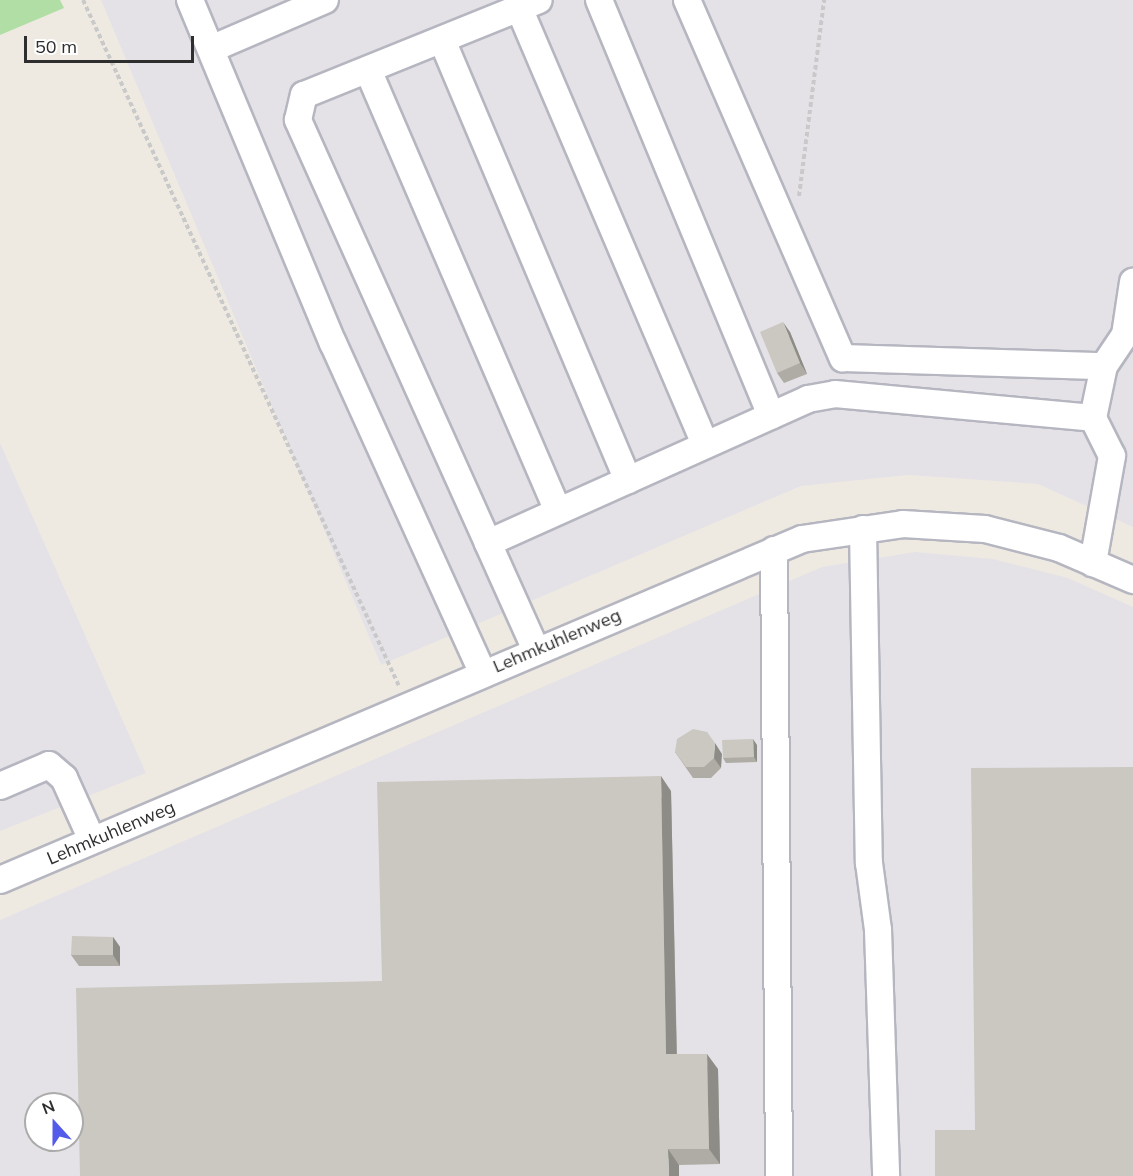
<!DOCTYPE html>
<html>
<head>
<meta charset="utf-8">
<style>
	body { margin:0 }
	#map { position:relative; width:1133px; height:1176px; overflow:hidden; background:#eeeae2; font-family:Mulish,sans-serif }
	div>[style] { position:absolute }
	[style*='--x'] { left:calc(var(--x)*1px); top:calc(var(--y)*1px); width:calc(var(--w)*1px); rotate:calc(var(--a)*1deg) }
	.industrial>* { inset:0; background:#e4e2e7 }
	.green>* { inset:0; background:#b0dea5 }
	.path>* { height:4px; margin-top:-2px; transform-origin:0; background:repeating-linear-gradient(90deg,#c9c9c9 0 4.5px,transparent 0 7.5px) }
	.roads { filter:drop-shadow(2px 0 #b5b6c0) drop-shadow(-2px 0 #b5b6c0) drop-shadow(0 2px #b5b6c0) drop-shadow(0 -2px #b5b6c0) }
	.minor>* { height:26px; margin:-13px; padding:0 13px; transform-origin:13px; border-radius:13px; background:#fff }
	.wall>* { inset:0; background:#aeaca5 }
	.shaded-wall>* { inset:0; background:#8d8c86 }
	.building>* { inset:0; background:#cac8c0 }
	span { translate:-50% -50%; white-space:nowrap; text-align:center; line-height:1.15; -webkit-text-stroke:4.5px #fff; paint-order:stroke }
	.street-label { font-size:18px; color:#2e2e2e }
	.north { position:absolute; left:24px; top:1092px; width:60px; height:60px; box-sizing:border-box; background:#fff; border:2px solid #ababab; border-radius:50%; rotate:339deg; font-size:16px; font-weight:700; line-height:24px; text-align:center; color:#2e2e2e }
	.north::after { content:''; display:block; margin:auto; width:21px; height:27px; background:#545ae9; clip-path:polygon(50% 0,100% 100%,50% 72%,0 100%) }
	.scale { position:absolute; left:24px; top:36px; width:170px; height:27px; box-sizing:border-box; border:3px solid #2e2e2e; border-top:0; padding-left:8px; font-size:18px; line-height:21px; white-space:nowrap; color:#2e2e2e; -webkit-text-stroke:4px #fff; paint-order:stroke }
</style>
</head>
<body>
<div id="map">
	<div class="industrial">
		<i style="clip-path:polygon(101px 0,1133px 0,1133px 527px,1038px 484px,908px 475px,801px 486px,381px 665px)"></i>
		<i style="clip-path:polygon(0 443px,146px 773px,0 831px)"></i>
		<i style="clip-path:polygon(evenodd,915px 552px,993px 559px,1068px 578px,1133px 607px,1133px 1176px,0 1176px,0 920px,822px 567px,915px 552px,36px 1104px,72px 1104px,72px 1140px,36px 1140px,36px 1104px)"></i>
	</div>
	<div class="green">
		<i style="clip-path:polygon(0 0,60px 0,64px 8px,0 35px)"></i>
	</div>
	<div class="path">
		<i style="--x:83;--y:0;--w:755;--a:65.27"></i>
		<i style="--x:799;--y:196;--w:198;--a:-82.7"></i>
	</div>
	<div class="roads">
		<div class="minor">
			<i style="--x:190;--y:0;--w:372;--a:67.4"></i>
			<i style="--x:333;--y:343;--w:362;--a:65.6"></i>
			<i style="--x:599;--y:0;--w:450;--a:67.5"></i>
			<i style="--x:687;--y:0;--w:391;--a:66.5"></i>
			<i style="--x:843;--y:358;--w:261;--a:1.8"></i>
			<i style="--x:1104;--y:366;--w:37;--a:-56"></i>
			<i style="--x:1125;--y:335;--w:54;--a:-81.4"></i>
			<i style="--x:519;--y:8;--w:475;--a:66.9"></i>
			<i style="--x:442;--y:40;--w:478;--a:67.1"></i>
			<i style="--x:211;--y:49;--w:124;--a:-23.3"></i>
			<i style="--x:368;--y:70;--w:480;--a:66.7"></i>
			<i style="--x:1093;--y:418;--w:53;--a:-78.1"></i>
			<i style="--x:863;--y:529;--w:334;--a:89"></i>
			<i style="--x:869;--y:863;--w:68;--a:82.3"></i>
			<i style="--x:878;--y:930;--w:246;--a:88.1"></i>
			<i style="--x:488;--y:543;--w:464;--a:-114.2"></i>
			<i style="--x:298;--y:120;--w:26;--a:-77"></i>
			<i style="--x:304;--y:95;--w:253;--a:-22"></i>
			<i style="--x:774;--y:550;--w:626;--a:89.54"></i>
			<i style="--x:536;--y:650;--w:117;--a:-114.2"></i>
			<i style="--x:488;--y:543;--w:351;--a:-24.2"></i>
			<i style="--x:808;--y:399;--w:27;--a:-10"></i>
			<i style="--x:835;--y:394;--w:259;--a:5.3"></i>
			<i style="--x:1093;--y:418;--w:42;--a:63.4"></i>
			<i style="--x:1112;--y:456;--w:109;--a:100.1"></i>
			<i style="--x:0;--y:786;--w:53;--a:-23.2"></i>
			<i style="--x:49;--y:765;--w:20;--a:41"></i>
			<i style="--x:64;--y:778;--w:68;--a:65.7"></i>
			<i style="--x:0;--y:880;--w:871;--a:-23.03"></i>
			<i style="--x:802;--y:539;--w:102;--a:-8.4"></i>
			<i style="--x:903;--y:524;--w:82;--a:3.5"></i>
			<i style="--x:985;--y:529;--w:76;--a:14.4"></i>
			<i style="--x:1059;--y:548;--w:81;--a:23.4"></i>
		</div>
	</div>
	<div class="wall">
		<i style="clip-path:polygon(790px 332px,807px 374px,784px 383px,777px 373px)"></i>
		<i style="clip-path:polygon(707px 732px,721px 768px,711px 778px,693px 778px,675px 752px)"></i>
		<i style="clip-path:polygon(757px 745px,757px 762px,726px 763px,723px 758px)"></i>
		<i style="clip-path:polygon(671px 791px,677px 1054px,718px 1069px,720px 1164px,679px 1165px,382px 981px)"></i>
		<i style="clip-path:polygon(113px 937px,120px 947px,120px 966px,79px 966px,71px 955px)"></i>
	</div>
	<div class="shaded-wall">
		<i style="clip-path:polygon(783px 322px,790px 332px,807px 374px,800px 363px)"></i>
		<i style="clip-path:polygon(753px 739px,757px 745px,757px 762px,754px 757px)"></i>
		<i style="clip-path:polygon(715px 743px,722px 754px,721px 768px,714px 758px)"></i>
		<i style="clip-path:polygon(661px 776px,671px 791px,677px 1070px,666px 1054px)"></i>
		<i style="clip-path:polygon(113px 937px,120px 947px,120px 966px,113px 955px)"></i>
		<i style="clip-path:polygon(707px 1054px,718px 1069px,720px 1164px,709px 1149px)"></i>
		<i style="clip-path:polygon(668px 1149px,679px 1165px,679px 1176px,669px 1176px)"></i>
	</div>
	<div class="building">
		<i style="clip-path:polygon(783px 322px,800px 363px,777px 373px,760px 332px)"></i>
		<i style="clip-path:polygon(693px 729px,707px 732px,715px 743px,714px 758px,704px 767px,686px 767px,675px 752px,677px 739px)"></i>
		<i style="clip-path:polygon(753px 739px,754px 757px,723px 758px,722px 740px)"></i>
		<i style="clip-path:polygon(1133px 767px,1133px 1176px,935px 1176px,935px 1130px,975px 1130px,971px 768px)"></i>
		<i style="clip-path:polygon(661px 776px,666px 1054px,707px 1054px,709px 1149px,668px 1149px,669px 1176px,80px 1176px,76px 988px,382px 981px,377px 782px)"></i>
		<i style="clip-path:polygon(72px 936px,113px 937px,113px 955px,71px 955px)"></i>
	</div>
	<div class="street-label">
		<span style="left:557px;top:641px;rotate:-23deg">Lehmkuhlenweg</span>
		<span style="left:111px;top:833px;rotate:-23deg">Lehmkuhlenweg</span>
	</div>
	<div class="north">N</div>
	<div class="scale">50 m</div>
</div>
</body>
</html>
